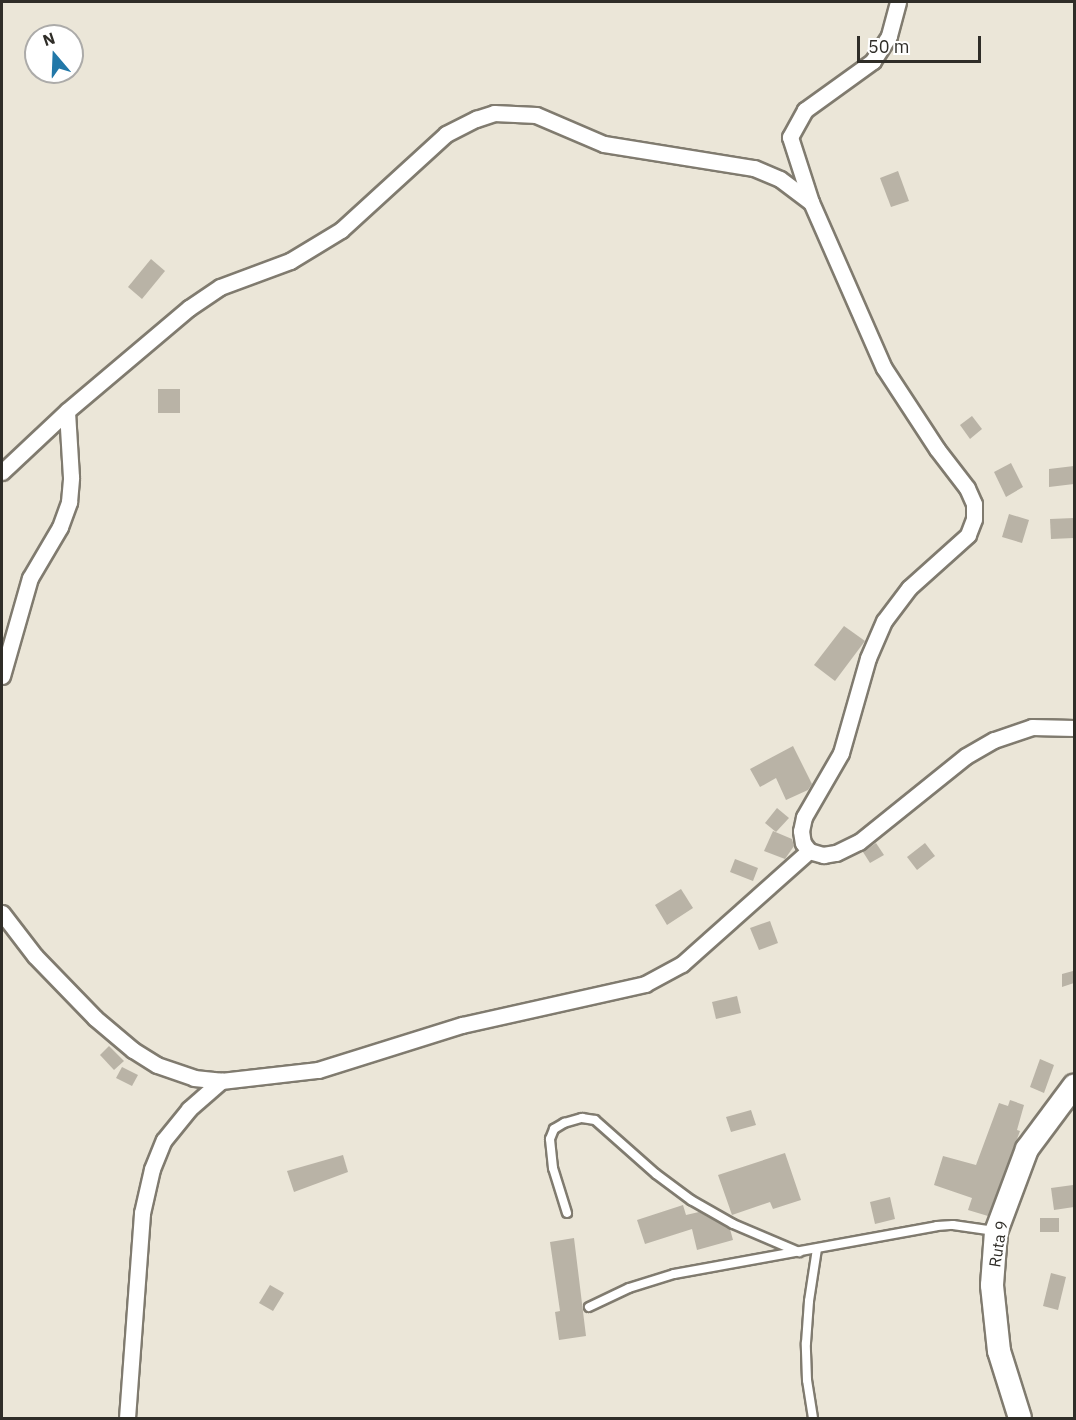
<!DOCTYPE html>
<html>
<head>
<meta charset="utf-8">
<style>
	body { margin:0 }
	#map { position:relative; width:1076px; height:1420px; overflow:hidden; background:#ebe6d8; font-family:"IBM Plex Sans",sans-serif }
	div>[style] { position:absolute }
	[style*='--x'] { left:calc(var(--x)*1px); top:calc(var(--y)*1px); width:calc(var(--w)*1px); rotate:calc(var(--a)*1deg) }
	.building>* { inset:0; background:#b9b3a6 }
	.roads { filter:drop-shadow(2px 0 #807b6f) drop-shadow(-2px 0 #807b6f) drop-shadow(0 2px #807b6f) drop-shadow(0 -2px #807b6f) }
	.lane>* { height:8px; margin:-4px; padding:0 4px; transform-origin:4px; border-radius:4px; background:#fff }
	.street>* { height:15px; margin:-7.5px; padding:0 7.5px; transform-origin:7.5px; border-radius:7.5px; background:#fff }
	.primary>* { height:22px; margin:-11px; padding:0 11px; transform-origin:11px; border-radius:11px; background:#fff }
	span { translate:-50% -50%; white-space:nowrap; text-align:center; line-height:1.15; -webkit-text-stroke:5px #fff; paint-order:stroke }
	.street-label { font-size:16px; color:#2f2d28 }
	.frame { position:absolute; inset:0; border:3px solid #2f2d28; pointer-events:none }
	.north { position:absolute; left:24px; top:24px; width:60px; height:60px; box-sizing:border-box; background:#fff; border:2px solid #acaba9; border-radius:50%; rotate:341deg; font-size:16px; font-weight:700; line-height:24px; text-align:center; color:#2f2d28 }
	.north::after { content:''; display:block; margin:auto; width:21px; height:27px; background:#2278a8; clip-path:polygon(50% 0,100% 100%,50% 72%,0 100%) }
	.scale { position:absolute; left:857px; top:36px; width:124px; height:27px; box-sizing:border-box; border:3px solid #2f2d28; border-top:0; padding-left:8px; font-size:18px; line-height:21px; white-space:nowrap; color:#2f2d28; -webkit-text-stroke:4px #fff; paint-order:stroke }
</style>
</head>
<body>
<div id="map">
	<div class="building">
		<i style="clip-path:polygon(898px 171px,909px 201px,891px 207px,880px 178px)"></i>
		<i style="clip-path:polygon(151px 259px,165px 271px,142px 299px,128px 287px)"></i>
		<i style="clip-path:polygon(158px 389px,180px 389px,180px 413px,158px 413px)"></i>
		<i style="clip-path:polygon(972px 416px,982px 429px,970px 439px,960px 425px)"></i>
		<i style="clip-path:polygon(1011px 463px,1023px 487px,1006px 497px,994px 472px)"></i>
		<i style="clip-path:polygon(1074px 466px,1074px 484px,1049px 487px,1049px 469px)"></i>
		<i style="clip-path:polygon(1009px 514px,1029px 520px,1022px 543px,1002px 537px)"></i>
		<i style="clip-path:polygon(1074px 518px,1074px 538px,1051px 539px,1050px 519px)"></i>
		<i style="clip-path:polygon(844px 626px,865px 641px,835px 681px,814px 665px)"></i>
		<i style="clip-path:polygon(793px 746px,812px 784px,808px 790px,786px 800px,776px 778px,760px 787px,750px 769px)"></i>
		<i style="clip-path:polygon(777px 808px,789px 818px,776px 832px,765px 823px)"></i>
		<i style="clip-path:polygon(773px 831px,792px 839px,794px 846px,785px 859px,764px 851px)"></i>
		<i style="clip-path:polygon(876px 843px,884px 855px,870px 863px,863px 852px)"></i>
		<i style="clip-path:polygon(925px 843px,935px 856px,917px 870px,907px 857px)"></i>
		<i style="clip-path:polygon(735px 859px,758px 868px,753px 881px,730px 872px)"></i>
		<i style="clip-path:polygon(681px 889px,693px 908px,667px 925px,655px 905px)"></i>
		<i style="clip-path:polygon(770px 921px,778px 943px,759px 950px,750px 928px)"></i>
		<i style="clip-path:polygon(1073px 971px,1074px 983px,1062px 987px,1062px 974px)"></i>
		<i style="clip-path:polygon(737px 996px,741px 1013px,716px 1019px,712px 1002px)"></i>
		<i style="clip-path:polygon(109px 1046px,124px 1061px,114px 1070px,100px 1055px)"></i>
		<i style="clip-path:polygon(1040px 1059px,1054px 1065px,1044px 1093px,1030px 1087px)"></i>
		<i style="clip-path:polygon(122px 1067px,138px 1075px,132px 1086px,116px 1078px)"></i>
		<i style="clip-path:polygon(1010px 1100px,1024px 1105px,1017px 1130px,1020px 1131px,988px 1216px,968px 1210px,972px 1198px,934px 1185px,943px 1156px,976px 1165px,999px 1103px,1008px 1106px)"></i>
		<i style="clip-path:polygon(751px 1110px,756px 1125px,731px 1132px,726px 1117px)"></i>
		<i style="clip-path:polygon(785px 1153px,801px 1200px,773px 1209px,770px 1202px,732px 1215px,718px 1175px)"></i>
		<i style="clip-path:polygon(343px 1155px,348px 1172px,294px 1192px,287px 1171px)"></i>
		<i style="clip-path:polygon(1073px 1185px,1074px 1207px,1054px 1210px,1051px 1188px)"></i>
		<i style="clip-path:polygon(890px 1197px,895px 1219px,875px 1224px,870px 1202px)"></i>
		<i style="clip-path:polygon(683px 1205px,686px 1215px,699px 1212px,730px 1229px,733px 1240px,697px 1250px,692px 1229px,645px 1244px,637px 1220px)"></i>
		<i style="clip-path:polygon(1040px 1218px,1059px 1218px,1059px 1232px,1040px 1232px)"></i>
		<i style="clip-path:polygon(574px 1238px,586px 1336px,559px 1340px,555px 1312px,560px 1311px,550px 1242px)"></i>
		<i style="clip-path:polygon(1051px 1273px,1066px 1277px,1058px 1310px,1043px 1306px)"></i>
		<i style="clip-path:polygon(270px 1285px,284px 1293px,273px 1311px,259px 1303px)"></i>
	</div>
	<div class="roads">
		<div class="lane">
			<i style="--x:567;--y:1213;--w:47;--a:-107.3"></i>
			<i style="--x:553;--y:1168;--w:29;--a:-96"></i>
			<i style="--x:550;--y:1139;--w:11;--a:-68"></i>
			<i style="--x:554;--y:1129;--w:12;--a:-31"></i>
			<i style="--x:564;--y:1123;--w:19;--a:-16"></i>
			<i style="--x:582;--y:1118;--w:13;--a:9"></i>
			<i style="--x:595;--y:1120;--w:81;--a:41.5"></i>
			<i style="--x:656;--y:1174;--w:44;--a:36.6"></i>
			<i style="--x:691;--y:1200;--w:48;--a:29.7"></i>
			<i style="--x:733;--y:1224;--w:72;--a:23"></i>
			<i style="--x:589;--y:1307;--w:44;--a:-25.4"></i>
			<i style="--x:629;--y:1288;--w:47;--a:-17.3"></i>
			<i style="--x:674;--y:1274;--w:267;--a:-10.3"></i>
			<i style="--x:937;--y:1226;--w:16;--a:-4"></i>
			<i style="--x:953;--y:1225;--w:42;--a:8.1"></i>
			<i style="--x:813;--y:1418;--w:38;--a:-99"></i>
			<i style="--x:807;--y:1380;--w:37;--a:-92"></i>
			<i style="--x:806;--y:1343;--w:42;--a:-85.9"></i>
			<i style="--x:809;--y:1301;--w:53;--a:-81.3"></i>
		</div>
		<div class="street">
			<i style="--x:898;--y:2;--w:35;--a:105"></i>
			<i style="--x:889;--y:36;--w:30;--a:123"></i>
			<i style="--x:873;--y:61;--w:84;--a:144.2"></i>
			<i style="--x:805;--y:110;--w:31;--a:119"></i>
			<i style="--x:790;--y:137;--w:68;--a:72.1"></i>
			<i style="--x:811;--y:202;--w:181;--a:66.3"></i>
			<i style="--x:884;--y:368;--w:97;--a:56.8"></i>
			<i style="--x:937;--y:449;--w:49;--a:52.4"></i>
			<i style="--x:967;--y:488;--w:17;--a:66"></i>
			<i style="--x:974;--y:504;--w:15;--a:90"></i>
			<i style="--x:974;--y:519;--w:17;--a:111"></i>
			<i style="--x:968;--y:535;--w:79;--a:138.1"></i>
			<i style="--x:909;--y:588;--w:41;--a:127.1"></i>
			<i style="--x:884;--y:621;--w:40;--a:113.4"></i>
			<i style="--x:868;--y:658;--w:99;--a:105.9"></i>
			<i style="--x:841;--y:753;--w:74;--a:120"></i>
			<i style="--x:804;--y:817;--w:14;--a:102"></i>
			<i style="--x:801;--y:831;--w:12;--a:81"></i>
			<i style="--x:803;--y:843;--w:10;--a:53"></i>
			<i style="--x:809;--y:851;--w:15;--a:16"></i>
			<i style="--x:823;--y:855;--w:13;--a:-9"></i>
			<i style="--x:836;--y:853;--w:25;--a:-26"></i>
			<i style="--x:859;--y:842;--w:137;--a:-38.8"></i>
			<i style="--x:966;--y:756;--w:32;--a:-30"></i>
			<i style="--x:994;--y:740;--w:40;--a:-18.9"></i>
			<i style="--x:1032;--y:727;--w:42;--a:1.4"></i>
			<i style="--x:2;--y:472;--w:89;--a:-43.2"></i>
			<i style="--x:67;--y:411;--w:160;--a:-40.2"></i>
			<i style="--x:189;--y:308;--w:37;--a:-34"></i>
			<i style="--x:220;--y:287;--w:75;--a:-20.4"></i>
			<i style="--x:290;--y:261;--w:60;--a:-31.3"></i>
			<i style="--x:341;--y:230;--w:142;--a:-42.4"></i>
			<i style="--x:446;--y:134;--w:34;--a:-27"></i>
			<i style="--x:476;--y:119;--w:19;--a:-18"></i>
			<i style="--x:494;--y:113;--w:42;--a:2.7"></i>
			<i style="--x:536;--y:115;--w:74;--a:23.1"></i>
			<i style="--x:604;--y:144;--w:152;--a:9.1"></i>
			<i style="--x:754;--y:168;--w:28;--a:23"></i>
			<i style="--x:780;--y:179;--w:39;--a:37"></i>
			<i style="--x:2;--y:676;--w:102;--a:-74.1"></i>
			<i style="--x:30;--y:578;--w:59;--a:-59.5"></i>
			<i style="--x:60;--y:527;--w:27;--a:-70"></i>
			<i style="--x:69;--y:502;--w:25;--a:-85"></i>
			<i style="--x:71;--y:477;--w:66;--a:-93.5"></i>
			<i style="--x:2;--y:913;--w:54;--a:52.5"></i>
			<i style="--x:35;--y:956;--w:86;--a:45.9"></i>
			<i style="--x:95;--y:1018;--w:50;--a:40.1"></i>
			<i style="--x:133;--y:1050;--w:28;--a:32"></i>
			<i style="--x:157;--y:1065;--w:39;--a:19"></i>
			<i style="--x:194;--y:1078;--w:27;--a:6"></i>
			<i style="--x:221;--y:1081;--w:98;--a:-6.5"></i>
			<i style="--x:318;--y:1070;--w:151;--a:-17.4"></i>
			<i style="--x:462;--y:1025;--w:188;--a:-12.6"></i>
			<i style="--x:645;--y:984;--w:42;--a:-28.4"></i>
			<i style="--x:682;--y:964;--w:170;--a:-41.7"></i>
			<i style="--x:127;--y:1418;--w:206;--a:-85.8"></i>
			<i style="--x:142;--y:1213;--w:45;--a:-77.2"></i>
			<i style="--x:152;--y:1169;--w:31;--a:-68"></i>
			<i style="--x:164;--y:1140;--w:40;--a:-51"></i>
			<i style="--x:189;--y:1109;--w:43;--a:-41.2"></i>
		</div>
		<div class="primary">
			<i style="--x:1020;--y:1418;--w:70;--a:-107.4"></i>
			<i style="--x:999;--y:1351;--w:66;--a:-96.1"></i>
			<i style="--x:992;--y:1285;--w:53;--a:-85.7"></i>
			<i style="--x:996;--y:1232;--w:89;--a:-69.5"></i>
			<i style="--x:1027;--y:1149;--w:79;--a:-53.3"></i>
		</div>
	</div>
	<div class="street-label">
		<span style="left:998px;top:1244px;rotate:-81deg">Ruta 9</span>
	</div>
	<div class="frame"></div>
	<div class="north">N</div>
	<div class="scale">50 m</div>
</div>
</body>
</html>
